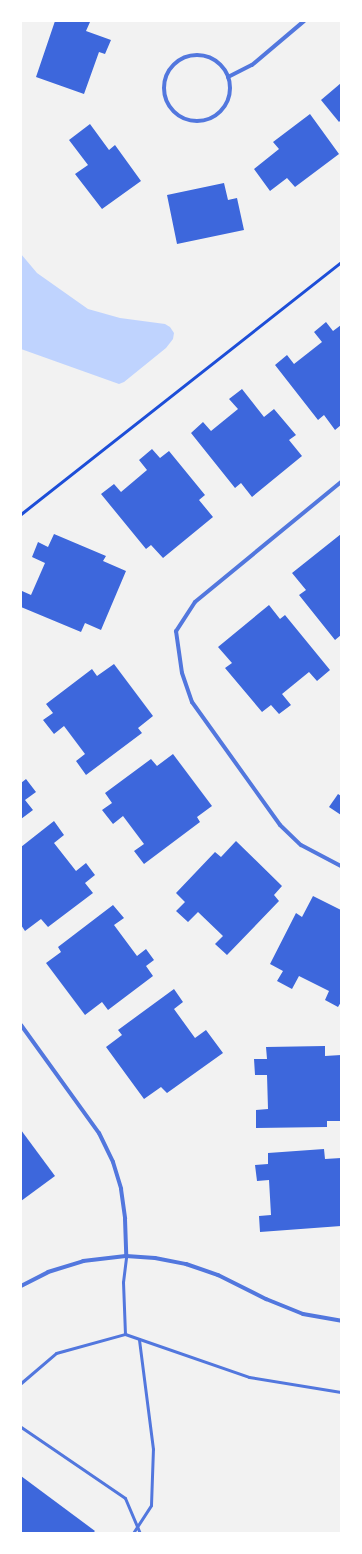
<!DOCTYPE html>
<html>
<head>
<meta charset="utf-8">
<style>
	body { margin:0 }
	#map { position:relative; width:362px; height:1554px; overflow:hidden; background:#f2f2f2; font-family:Roboto,sans-serif }
	div>[style] { position:absolute }
	[style*='--x'] { left:calc(var(--x)*1px); top:calc(var(--y)*1px); width:calc(var(--w)*1px); rotate:calc(var(--a)*1deg) }
	.water>* { inset:0; background:#bfd3fe }
	.building>* { inset:0; background:#3d67dc }
	.path>* { height:2.5px; margin:-1.25px; padding:0 1.25px; transform-origin:1.25px; border-radius:1.25px; background:#1d4ed8 }
	.service>* { height:3px; margin:-1.5px; padding:0 1.5px; transform-origin:1.5px; border-radius:1.5px; background:#5277de }
	.minor>* { height:4px; margin:-2px; padding:0 2px; transform-origin:2px; border-radius:2px; background:#5277de }
	.minor>.ring { margin:-2px; padding:0; box-sizing:content-box; background:none; border:4px solid #5277de; border-radius:50% }
	span { translate:-50% -50%; white-space:nowrap; text-align:center; line-height:1.15; -webkit-text-stroke:3px #fff; paint-order:stroke }
	.frame { position:absolute; inset:0; border:22px solid #fff; pointer-events:none }
</style>
</head>
<body>
<div id="map">
	<div class="water">
		<i style="clip-path:polygon(21px 254px,37px 273px,88px 309px,120px 318px,165px 324px,170px 327px,174px 333px,173px 339px,166px 348px,124px 382px,119px 384px,21px 349px)"></i>
	</div>
	<div class="building">
		<i style="clip-path:polygon(55px 21px,87px 21px,90px 22px,86px 31px,111px 40px,105px 54px,99px 52px,84px 94px,36px 77px)"></i>
		<i style="clip-path:polygon(341px 83px,341px 120px,339px 122px,321px 100px)"></i>
		<i style="clip-path:polygon(310px 114px,339px 154px,295px 187px,287px 178px,270px 191px,254px 169px,279px 149px,273px 142px)"></i>
		<i style="clip-path:polygon(90px 124px,109px 150px,115px 145px,141px 181px,102px 209px,75px 174px,88px 165px,69px 140px)"></i>
		<i style="clip-path:polygon(224px 183px,228px 200px,237px 198px,244px 230px,177px 244px,167px 195px)"></i>
		<i style="clip-path:polygon(326px 322px,333px 331px,341px 325px,341px 425px,335px 430px,324px 415px,318px 420px,275px 365px,287px 355px,294px 364px,322px 342px,314px 332px)"></i>
		<i style="clip-path:polygon(242px 389px,264px 417px,274px 409px,296px 435px,289px 440px,302px 456px,252px 497px,241px 483px,235px 488px,191px 433px,203px 422px,211px 431px,238px 409px,229px 399px)"></i>
		<i style="clip-path:polygon(152px 449px,160px 458px,169px 451px,205px 495px,199px 500px,213px 517px,163px 558px,151px 545px,146px 549px,101px 494px,114px 484px,121px 492px,147px 470px,139px 460px)"></i>
		<i style="clip-path:polygon(54px 534px,106px 556px,103px 561px,126px 571px,101px 630px,85px 623px,81px 632px,21px 607px,22px 591px,31px 595px,45px 563px,32px 557px,38px 542px,48px 547px)"></i>
		<i style="clip-path:polygon(341px 534px,341px 635px,335px 640px,299px 595px,306px 590px,292px 573px)"></i>
		<i style="clip-path:polygon(269px 605px,280px 619px,285px 615px,330px 670px,317px 681px,309px 672px,282px 694px,291px 705px,279px 714px,271px 705px,262px 712px,225px 668px,232px 663px,218px 647px)"></i>
		<i style="clip-path:polygon(114px 664px,153px 716px,138px 728px,142px 733px,86px 775px,76px 761px,85px 754px,64px 726px,54px 734px,43px 720px,53px 713px,46px 704px,92px 669px,97px 676px)"></i>
		<i style="clip-path:polygon(173px 754px,212px 806px,197px 817px,200px 822px,144px 864px,134px 851px,144px 844px,123px 816px,113px 824px,102px 810px,112px 803px,105px 793px,151px 759px,157px 766px)"></i>
		<i style="clip-path:polygon(26px 779px,36px 792px,25px 800px,33px 810px,21px 819px,21px 783px)"></i>
		<i style="clip-path:polygon(338px 794px,341px 796px,341px 815px,329px 807px)"></i>
		<i style="clip-path:polygon(54px 821px,64px 835px,54px 843px,76px 871px,86px 863px,95px 875px,85px 883px,93px 893px,48px 927px,41px 919px,25px 931px,21px 925px,21px 847px)"></i>
		<i style="clip-path:polygon(236px 841px,282px 886px,274px 895px,279px 901px,227px 955px,215px 944px,223px 936px,198px 912px,188px 922px,176px 911px,185px 902px,176px 893px,215px 852px,221px 857px)"></i>
		<i style="clip-path:polygon(313px 896px,341px 910px,341px 1002px,338px 1007px,325px 1000px,329px 991px,299px 976px,292px 989px,277px 981px,283px 971px,270px 964px,296px 913px,302px 917px)"></i>
		<i style="clip-path:polygon(113px 905px,124px 918px,114px 925px,137px 956px,146px 949px,154px 960px,146px 966px,153px 976px,108px 1010px,102px 1002px,85px 1015px,46px 963px,61px 952px,58px 947px)"></i>
		<i style="clip-path:polygon(174px 989px,183px 1002px,174px 1009px,195px 1038px,206px 1030px,223px 1053px,167px 1093px,161px 1087px,144px 1099px,106px 1047px,122px 1035px,118px 1030px)"></i>
		<i style="clip-path:polygon(325px 1046px,325px 1056px,341px 1055px,341px 1121px,327px 1121px,327px 1127px,256px 1128px,256px 1110px,268px 1109px,267px 1075px,255px 1075px,254px 1059px,267px 1059px,266px 1047px)"></i>
		<i style="clip-path:polygon(21px 1130px,55px 1176px,21px 1201px)"></i>
		<i style="clip-path:polygon(324px 1149px,325px 1159px,341px 1158px,341px 1226px,260px 1232px,259px 1216px,271px 1215px,269px 1180px,257px 1181px,255px 1165px,268px 1164px,268px 1153px)"></i>
		<i style="clip-path:polygon(21px 1476px,95px 1531px,93px 1533px,21px 1533px)"></i>
	</div>
	<div class="path">
		<i style="--x:21;--y:514;--w:407;--a:-38.2"></i>
	</div>
	<div class="service">
		<i style="--x:125;--y:1334;--w:52;--a:-92.2"></i>
		<i style="--x:123;--y:1282;--w:26;--a:-83"></i>
		<i style="--x:21;--y:1383;--w:46;--a:-40.6"></i>
		<i style="--x:56;--y:1353;--w:72;--a:-15.4"></i>
		<i style="--x:125;--y:1334;--w:131;--a:19.1"></i>
		<i style="--x:249;--y:1377;--w:93;--a:9.3"></i>
		<i style="--x:21;--y:1427;--w:126;--a:34.3"></i>
		<i style="--x:125;--y:1498;--w:38;--a:67"></i>
		<i style="--x:133;--y:1533;--w:33;--a:-57"></i>
		<i style="--x:151;--y:1505;--w:56;--a:-88"></i>
		<i style="--x:153;--y:1449;--w:111;--a:-97.3"></i>
	</div>
	<div class="minor">
		<i class="ring" style="left:164px;top:55px;width:62px;height:62px"></i>
		<i style="--x:228;--y:77;--w:27;--a:-27"></i>
		<i style="--x:252;--y:65;--w:68;--a:-40.2"></i>
		<i style="--x:341;--y:482;--w:189;--a:140.6"></i>
		<i style="--x:195;--y:602;--w:35;--a:123"></i>
		<i style="--x:176;--y:631;--w:42;--a:81.9"></i>
		<i style="--x:182;--y:673;--w:31;--a:71"></i>
		<i style="--x:192;--y:702;--w:151;--a:54.4"></i>
		<i style="--x:280;--y:825;--w:29;--a:44"></i>
		<i style="--x:301;--y:845;--w:45;--a:27.7"></i>
		<i style="--x:21;--y:1025;--w:133;--a:54.2"></i>
		<i style="--x:99;--y:1133;--w:32;--a:64"></i>
		<i style="--x:113;--y:1162;--w:28;--a:73"></i>
		<i style="--x:121;--y:1189;--w:30;--a:82"></i>
		<i style="--x:125;--y:1219;--w:37;--a:88"></i>
		<i style="--x:21;--y:1286;--w:30;--a:-27"></i>
		<i style="--x:48;--y:1272;--w:37;--a:-17"></i>
		<i style="--x:83;--y:1261;--w:43;--a:-6.6"></i>
		<i style="--x:126;--y:1256;--w:29;--a:4"></i>
		<i style="--x:155;--y:1258;--w:32;--a:11"></i>
		<i style="--x:186;--y:1264;--w:34;--a:19"></i>
		<i style="--x:218;--y:1275;--w:54;--a:26.6"></i>
		<i style="--x:266;--y:1299;--w:40;--a:22"></i>
		<i style="--x:303;--y:1314;--w:39;--a:10"></i>
	</div>
	<div class="frame"></div>
</div>
</body>
</html>
